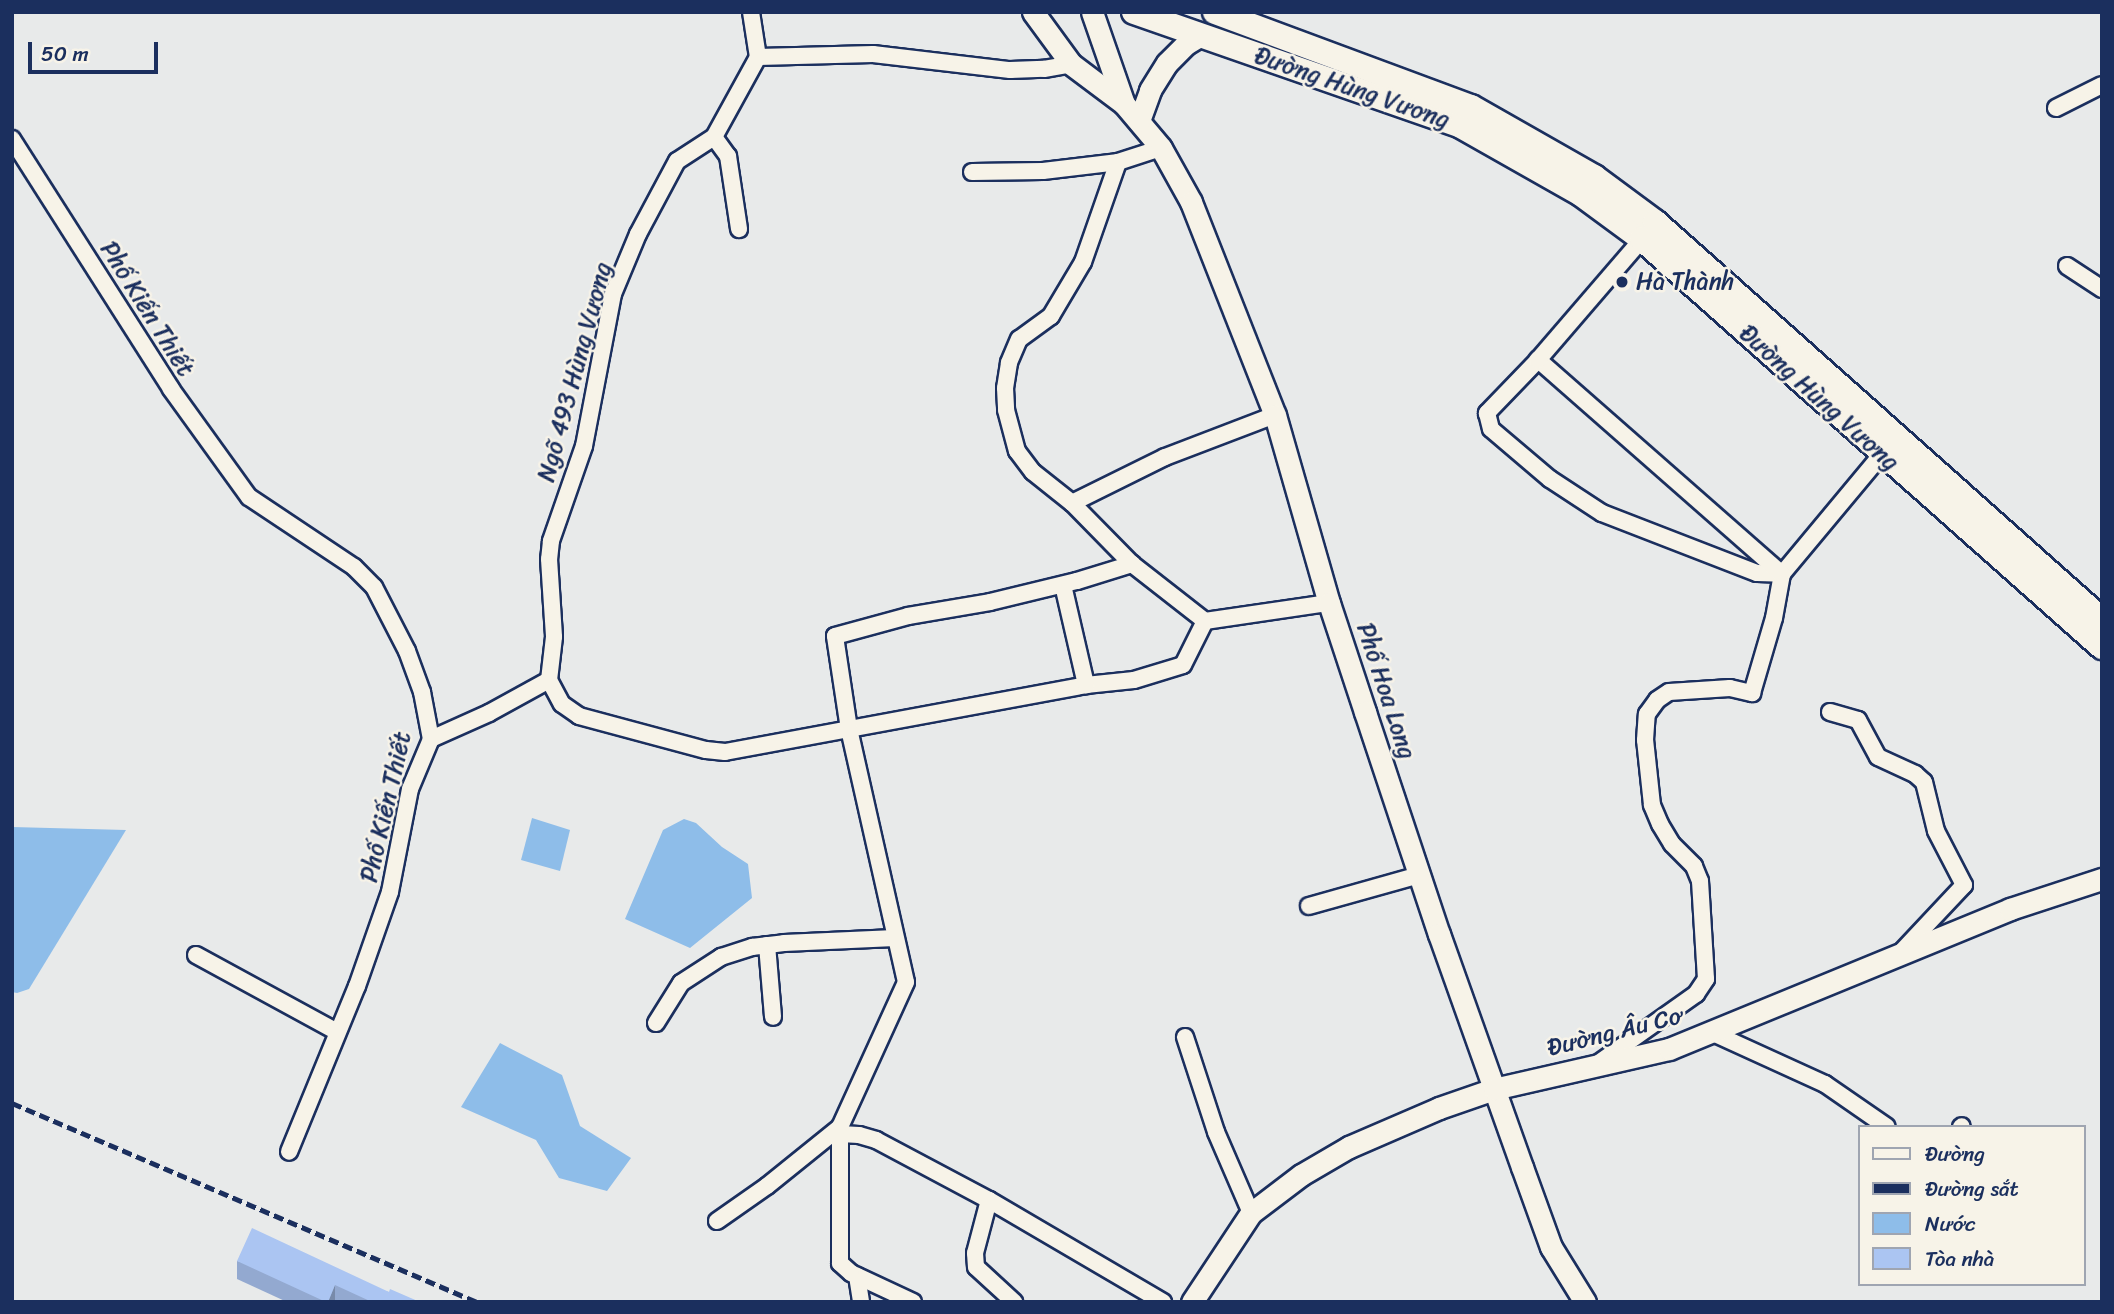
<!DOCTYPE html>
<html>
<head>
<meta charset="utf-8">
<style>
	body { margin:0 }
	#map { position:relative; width:2114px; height:1314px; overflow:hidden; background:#e8eaea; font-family:Sriracha,sans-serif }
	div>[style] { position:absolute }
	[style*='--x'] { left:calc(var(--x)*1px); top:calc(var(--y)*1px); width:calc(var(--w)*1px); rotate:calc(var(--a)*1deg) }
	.water>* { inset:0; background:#8ebde9 }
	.roads { filter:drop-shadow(2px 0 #1b2f5e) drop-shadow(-2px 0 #1b2f5e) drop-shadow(0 2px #1b2f5e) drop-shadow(0 -2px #1b2f5e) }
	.street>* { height:16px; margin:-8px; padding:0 8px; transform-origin:8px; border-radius:8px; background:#f7f3e8 }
	.secondary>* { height:21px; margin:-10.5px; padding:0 10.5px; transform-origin:10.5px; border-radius:10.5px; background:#f7f3e8 }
	.primary>* { height:24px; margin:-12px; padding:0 12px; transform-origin:12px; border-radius:12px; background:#f7f3e8 }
	.rail>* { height:5px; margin-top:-2.5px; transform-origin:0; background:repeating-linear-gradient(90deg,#1b2f5e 0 10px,transparent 0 15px) }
	.wall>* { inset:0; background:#93a9d0 }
	.shaded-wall>* { inset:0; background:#788aa9 }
	.building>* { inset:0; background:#abc5f2 }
	.dots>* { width:19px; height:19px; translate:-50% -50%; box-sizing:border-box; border:4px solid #f7f3e8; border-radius:50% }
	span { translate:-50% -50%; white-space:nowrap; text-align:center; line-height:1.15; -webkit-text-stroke:5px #f7f3e8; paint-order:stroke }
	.street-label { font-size:24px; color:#1b2f5e }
	.poi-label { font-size:24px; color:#1b2f5e }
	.left { translate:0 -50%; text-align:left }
	.frame { position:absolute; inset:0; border:14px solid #1b2f5e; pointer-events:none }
	.legend { position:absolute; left:1858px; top:1125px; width:228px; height:161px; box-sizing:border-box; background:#f7f3e8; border:2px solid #9fa5b1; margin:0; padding:9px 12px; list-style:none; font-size:21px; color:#1b2f5e }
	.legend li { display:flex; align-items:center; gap:14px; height:35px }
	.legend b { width:35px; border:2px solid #9fa5b1 }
	.scale { position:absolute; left:28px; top:42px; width:130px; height:32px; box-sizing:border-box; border:4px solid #1b2f5e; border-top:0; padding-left:9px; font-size:21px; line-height:24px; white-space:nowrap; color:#1b2f5e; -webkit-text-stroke:5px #f7f3e8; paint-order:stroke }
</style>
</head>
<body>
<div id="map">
	<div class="water">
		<i style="clip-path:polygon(532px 818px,570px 830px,560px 871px,521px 860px)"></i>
		<i style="clip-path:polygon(684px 819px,696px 823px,722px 847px,748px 864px,752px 898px,690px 948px,625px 919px,663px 830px)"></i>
		<i style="clip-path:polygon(12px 827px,126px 830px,29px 989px,17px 993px,12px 992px)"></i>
		<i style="clip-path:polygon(500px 1043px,562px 1075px,580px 1126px,631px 1158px,607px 1191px,559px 1178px,536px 1140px,461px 1107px)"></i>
	</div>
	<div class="roads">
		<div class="street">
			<i style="--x:751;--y:12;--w:46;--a:81.2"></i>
			<i style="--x:758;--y:57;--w:91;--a:118.8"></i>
			<i style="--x:714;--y:137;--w:44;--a:147"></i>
			<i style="--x:677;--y:161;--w:83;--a:118.1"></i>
			<i style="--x:638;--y:234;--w:65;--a:112.6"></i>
			<i style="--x:613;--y:294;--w:155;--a:100.8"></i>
			<i style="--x:584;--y:446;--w:101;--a:109.2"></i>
			<i style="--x:551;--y:541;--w:18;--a:96"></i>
			<i style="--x:549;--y:559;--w:78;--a:86.3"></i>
			<i style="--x:554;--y:637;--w:43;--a:96.6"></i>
			<i style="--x:549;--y:680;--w:27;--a:62"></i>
			<i style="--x:562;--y:704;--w:21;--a:35"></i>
			<i style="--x:579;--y:716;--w:131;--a:15"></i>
			<i style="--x:706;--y:750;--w:19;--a:6"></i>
			<i style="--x:725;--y:752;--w:367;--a:-10.5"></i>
			<i style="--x:1086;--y:685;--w:48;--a:-5.9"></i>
			<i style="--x:1134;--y:680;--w:51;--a:-17"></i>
			<i style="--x:1183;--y:665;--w:49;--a:-63.4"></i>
			<i style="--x:758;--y:57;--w:115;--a:-1.5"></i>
			<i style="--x:873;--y:54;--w:138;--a:6.7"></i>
			<i style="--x:1010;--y:70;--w:34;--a:-2"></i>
			<i style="--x:1044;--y:69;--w:27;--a:-10"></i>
			<i style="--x:2056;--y:108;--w:51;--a:-26.6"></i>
			<i style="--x:714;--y:137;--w:24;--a:54"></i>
			<i style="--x:728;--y:156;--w:74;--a:81.4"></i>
			<i style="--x:12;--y:139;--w:296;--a:57.5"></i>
			<i style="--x:171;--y:389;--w:133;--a:54.2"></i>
			<i style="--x:249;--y:497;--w:126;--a:33.7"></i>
			<i style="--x:354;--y:567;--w:28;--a:45"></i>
			<i style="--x:374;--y:587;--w:72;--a:62.7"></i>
			<i style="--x:407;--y:651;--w:44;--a:69.9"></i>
			<i style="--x:422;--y:692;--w:48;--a:79.2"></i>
			<i style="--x:431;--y:739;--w:54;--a:112.8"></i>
			<i style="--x:410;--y:789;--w:105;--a:101"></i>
			<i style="--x:390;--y:892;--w:100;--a:109.3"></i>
			<i style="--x:357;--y:986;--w:179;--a:112.3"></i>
			<i style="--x:1161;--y:148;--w:45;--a:162"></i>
			<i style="--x:1118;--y:162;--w:106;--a:109.3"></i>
			<i style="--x:1083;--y:262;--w:63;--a:120.7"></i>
			<i style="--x:1051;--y:316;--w:39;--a:144"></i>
			<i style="--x:1019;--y:339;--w:26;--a:113"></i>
			<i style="--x:1009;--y:363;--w:25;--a:99"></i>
			<i style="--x:1005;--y:388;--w:22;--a:87"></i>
			<i style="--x:1006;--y:410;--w:42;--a:75"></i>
			<i style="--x:1017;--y:451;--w:26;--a:53"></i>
			<i style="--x:1033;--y:472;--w:50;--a:38.5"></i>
			<i style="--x:1072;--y:503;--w:86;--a:45.5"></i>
			<i style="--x:1132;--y:564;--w:93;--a:38"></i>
			<i style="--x:1205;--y:621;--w:125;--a:-8.3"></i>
			<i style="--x:972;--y:172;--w:71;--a:-0.8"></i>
			<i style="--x:1043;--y:171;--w:76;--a:-6.8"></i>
			<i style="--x:2067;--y:266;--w:42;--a:33.3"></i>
			<i style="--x:1538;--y:360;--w:74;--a:133.9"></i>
			<i style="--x:1487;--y:413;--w:16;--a:76"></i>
			<i style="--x:1491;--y:429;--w:77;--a:40.3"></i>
			<i style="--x:1550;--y:479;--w:62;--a:33.2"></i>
			<i style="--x:1602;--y:513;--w:166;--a:21.2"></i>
			<i style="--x:1757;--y:573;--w:25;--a:2"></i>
			<i style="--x:1782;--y:574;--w:156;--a:-50.2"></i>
			<i style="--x:1072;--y:503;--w:104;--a:-26.3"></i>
			<i style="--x:1165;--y:457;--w:118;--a:-20.9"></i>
			<i style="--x:1063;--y:585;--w:103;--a:77"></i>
			<i style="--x:1830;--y:712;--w:29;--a:16"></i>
			<i style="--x:1858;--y:720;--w:42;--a:61.6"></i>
			<i style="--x:1878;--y:757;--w:41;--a:24.7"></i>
			<i style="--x:1915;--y:774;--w:12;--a:42"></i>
			<i style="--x:1924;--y:782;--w:50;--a:76.2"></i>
			<i style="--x:1936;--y:831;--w:61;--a:62.6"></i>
			<i style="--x:1964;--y:885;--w:89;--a:133.2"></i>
			<i style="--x:431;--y:739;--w:64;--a:-24.1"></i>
			<i style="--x:489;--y:713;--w:68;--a:-28.8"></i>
			<i style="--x:1309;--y:906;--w:114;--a:-15.7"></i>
			<i style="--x:767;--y:945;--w:72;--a:85.2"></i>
			<i style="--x:196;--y:955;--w:161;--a:28.6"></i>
			<i style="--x:656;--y:1023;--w:47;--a:-58"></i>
			<i style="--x:681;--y:983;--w:48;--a:-33"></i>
			<i style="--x:721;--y:957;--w:33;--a:-18"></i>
			<i style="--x:752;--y:947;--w:32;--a:-7"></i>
			<i style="--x:784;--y:943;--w:111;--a:-2.6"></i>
			<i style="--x:1713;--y:1033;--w:123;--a:24.5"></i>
			<i style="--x:1825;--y:1084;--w:75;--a:34.7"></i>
			<i style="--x:1185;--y:1037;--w:100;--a:71.9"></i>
			<i style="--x:1216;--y:1132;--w:88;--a:66.6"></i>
			<i style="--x:1600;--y:1062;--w:118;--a:-35.3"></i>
			<i style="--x:1696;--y:994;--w:18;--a:-56"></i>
			<i style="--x:1706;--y:979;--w:98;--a:-93.5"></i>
			<i style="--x:1700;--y:881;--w:16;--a:-112"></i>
			<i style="--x:1694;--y:866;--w:31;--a:-135"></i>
			<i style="--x:1672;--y:844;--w:23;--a:-121"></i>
			<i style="--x:1660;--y:824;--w:21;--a:-113"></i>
			<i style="--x:1652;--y:805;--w:65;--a:-96.1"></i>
			<i style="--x:1645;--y:740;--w:26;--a:-86"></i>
			<i style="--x:1647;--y:714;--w:17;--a:-54"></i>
			<i style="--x:1657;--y:700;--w:14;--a:-34"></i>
			<i style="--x:1669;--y:692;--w:61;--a:-3.8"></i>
			<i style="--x:1730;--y:688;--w:23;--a:13"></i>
			<i style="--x:1752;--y:693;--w:78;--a:-73.7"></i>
			<i style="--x:1774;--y:618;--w:45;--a:-79.7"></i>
			<i style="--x:1782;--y:574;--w:325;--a:-138.7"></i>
			<i style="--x:1538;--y:360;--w:160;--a:-49.3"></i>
			<i style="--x:1961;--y:1127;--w:1;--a:-45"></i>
			<i style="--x:840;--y:1134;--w:19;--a:3"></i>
			<i style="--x:859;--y:1135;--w:18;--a:16"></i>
			<i style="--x:876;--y:1140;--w:128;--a:28"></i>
			<i style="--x:989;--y:1200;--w:202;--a:30.4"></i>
			<i style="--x:989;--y:1200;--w:55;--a:104.8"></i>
			<i style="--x:975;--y:1253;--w:14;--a:86"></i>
			<i style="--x:976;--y:1267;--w:52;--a:42.6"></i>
			<i style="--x:717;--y:1221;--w:61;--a:-35"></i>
			<i style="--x:767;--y:1186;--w:94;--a:-38.9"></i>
			<i style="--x:857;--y:1276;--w:26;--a:81"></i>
			<i style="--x:913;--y:1302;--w:68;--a:-154.9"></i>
			<i style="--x:851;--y:1273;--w:15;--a:-138"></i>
			<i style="--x:840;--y:1263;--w:136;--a:-90"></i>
			<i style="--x:840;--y:1127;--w:159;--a:-65.5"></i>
			<i style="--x:906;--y:982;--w:259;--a:-102.7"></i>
			<i style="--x:849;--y:729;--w:94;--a:-98.6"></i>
			<i style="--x:835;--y:636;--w:76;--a:-15.3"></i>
			<i style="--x:908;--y:616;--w:83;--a:-9.7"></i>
			<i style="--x:990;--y:602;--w:89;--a:-13.6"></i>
			<i style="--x:1077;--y:581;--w:58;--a:-17.2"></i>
		</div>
		<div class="secondary">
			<i style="--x:1033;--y:12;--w:64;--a:53.8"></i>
			<i style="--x:1071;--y:64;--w:66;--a:37"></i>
			<i style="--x:1124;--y:104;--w:57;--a:49.9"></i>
			<i style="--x:1161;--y:148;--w:62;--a:60.9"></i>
			<i style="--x:1191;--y:202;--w:229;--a:68.5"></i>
			<i style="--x:1275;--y:415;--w:196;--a:74"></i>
			<i style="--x:1329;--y:603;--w:115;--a:71.7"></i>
			<i style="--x:1365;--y:712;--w:234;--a:71.6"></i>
			<i style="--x:1439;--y:934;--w:247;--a:70.4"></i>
			<i style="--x:1522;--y:1167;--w:85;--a:70.1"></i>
			<i style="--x:1551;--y:1247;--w:65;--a:58.3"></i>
			<i style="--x:1092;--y:12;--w:97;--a:70.8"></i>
			<i style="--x:1139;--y:121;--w:33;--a:-70"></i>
			<i style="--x:1150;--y:90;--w:32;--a:-58"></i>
			<i style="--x:1167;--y:63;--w:27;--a:-45"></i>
			<i style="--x:1186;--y:44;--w:17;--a:-31"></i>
			<i style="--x:1192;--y:1302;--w:107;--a:-56.5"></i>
			<i style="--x:1251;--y:1213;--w:63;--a:-37.2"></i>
			<i style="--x:1301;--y:1175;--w:56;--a:-30.3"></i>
			<i style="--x:1349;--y:1147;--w:98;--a:-23.4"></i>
			<i style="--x:1439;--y:1108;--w:58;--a:-19.1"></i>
			<i style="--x:1494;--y:1089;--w:180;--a:-12.9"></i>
			<i style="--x:1669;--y:1049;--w:369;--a:-22.3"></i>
			<i style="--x:2010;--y:909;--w:97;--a:-18.1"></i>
		</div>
		<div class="primary">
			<i style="--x:1134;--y:12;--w:346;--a:19.2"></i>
			<i style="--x:1461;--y:126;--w:138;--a:29.5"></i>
			<i style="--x:1581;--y:194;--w:76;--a:36.4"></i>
			<i style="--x:1642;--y:239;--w:615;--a:41.57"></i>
			<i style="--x:1215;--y:12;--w:273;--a:20.4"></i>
			<i style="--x:1471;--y:107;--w:142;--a:29.6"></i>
			<i style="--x:1594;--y:177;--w:76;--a:36.4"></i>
			<i style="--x:1655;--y:222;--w:599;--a:41.68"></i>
		</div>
	</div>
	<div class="rail">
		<i style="--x:12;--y:1103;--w:506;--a:23.17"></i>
	</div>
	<div class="wall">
		<i style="clip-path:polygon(237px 1261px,389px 1292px,420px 1302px,287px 1302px,237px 1279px)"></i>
	</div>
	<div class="shaded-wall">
		<i style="clip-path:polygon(335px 1285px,335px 1302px,328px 1302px)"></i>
	</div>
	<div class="building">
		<i style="clip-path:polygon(252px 1228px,389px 1292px,390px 1289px,420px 1302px,372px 1302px,335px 1285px,328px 1302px,326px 1302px,237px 1261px)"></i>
	</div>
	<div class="dots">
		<i style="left:1622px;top:282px;background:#1b2f5e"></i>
	</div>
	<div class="street-label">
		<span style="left:1352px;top:88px;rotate:19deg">Đường Hùng Vương</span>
		<span style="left:147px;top:309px;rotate:58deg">Phố Kiến Thiết</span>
		<span style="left:575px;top:372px;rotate:-75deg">Ngõ 493 Hùng Vương</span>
		<span style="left:1819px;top:398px;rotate:42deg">Đường Hùng Vương</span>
		<span style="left:1386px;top:691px;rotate:72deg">Phố Hoa Long</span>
		<span style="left:386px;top:807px;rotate:-77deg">Phố Kiến Thiết</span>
		<span style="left:1615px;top:1032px;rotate:-14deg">Đường Âu Cơ</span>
	</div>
	<div class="poi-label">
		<span class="left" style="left:1636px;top:282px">Hà Thành</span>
	</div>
	<div class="frame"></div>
	<ul class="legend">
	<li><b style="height:9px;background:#f7f3e8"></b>Đường</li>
	<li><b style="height:9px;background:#1b2f5e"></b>Đường sắt</li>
	<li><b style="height:19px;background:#8ebde9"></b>Nước</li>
	<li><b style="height:19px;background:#abc5f2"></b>Tòa nhà</li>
	</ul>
	<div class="scale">50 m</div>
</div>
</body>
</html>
